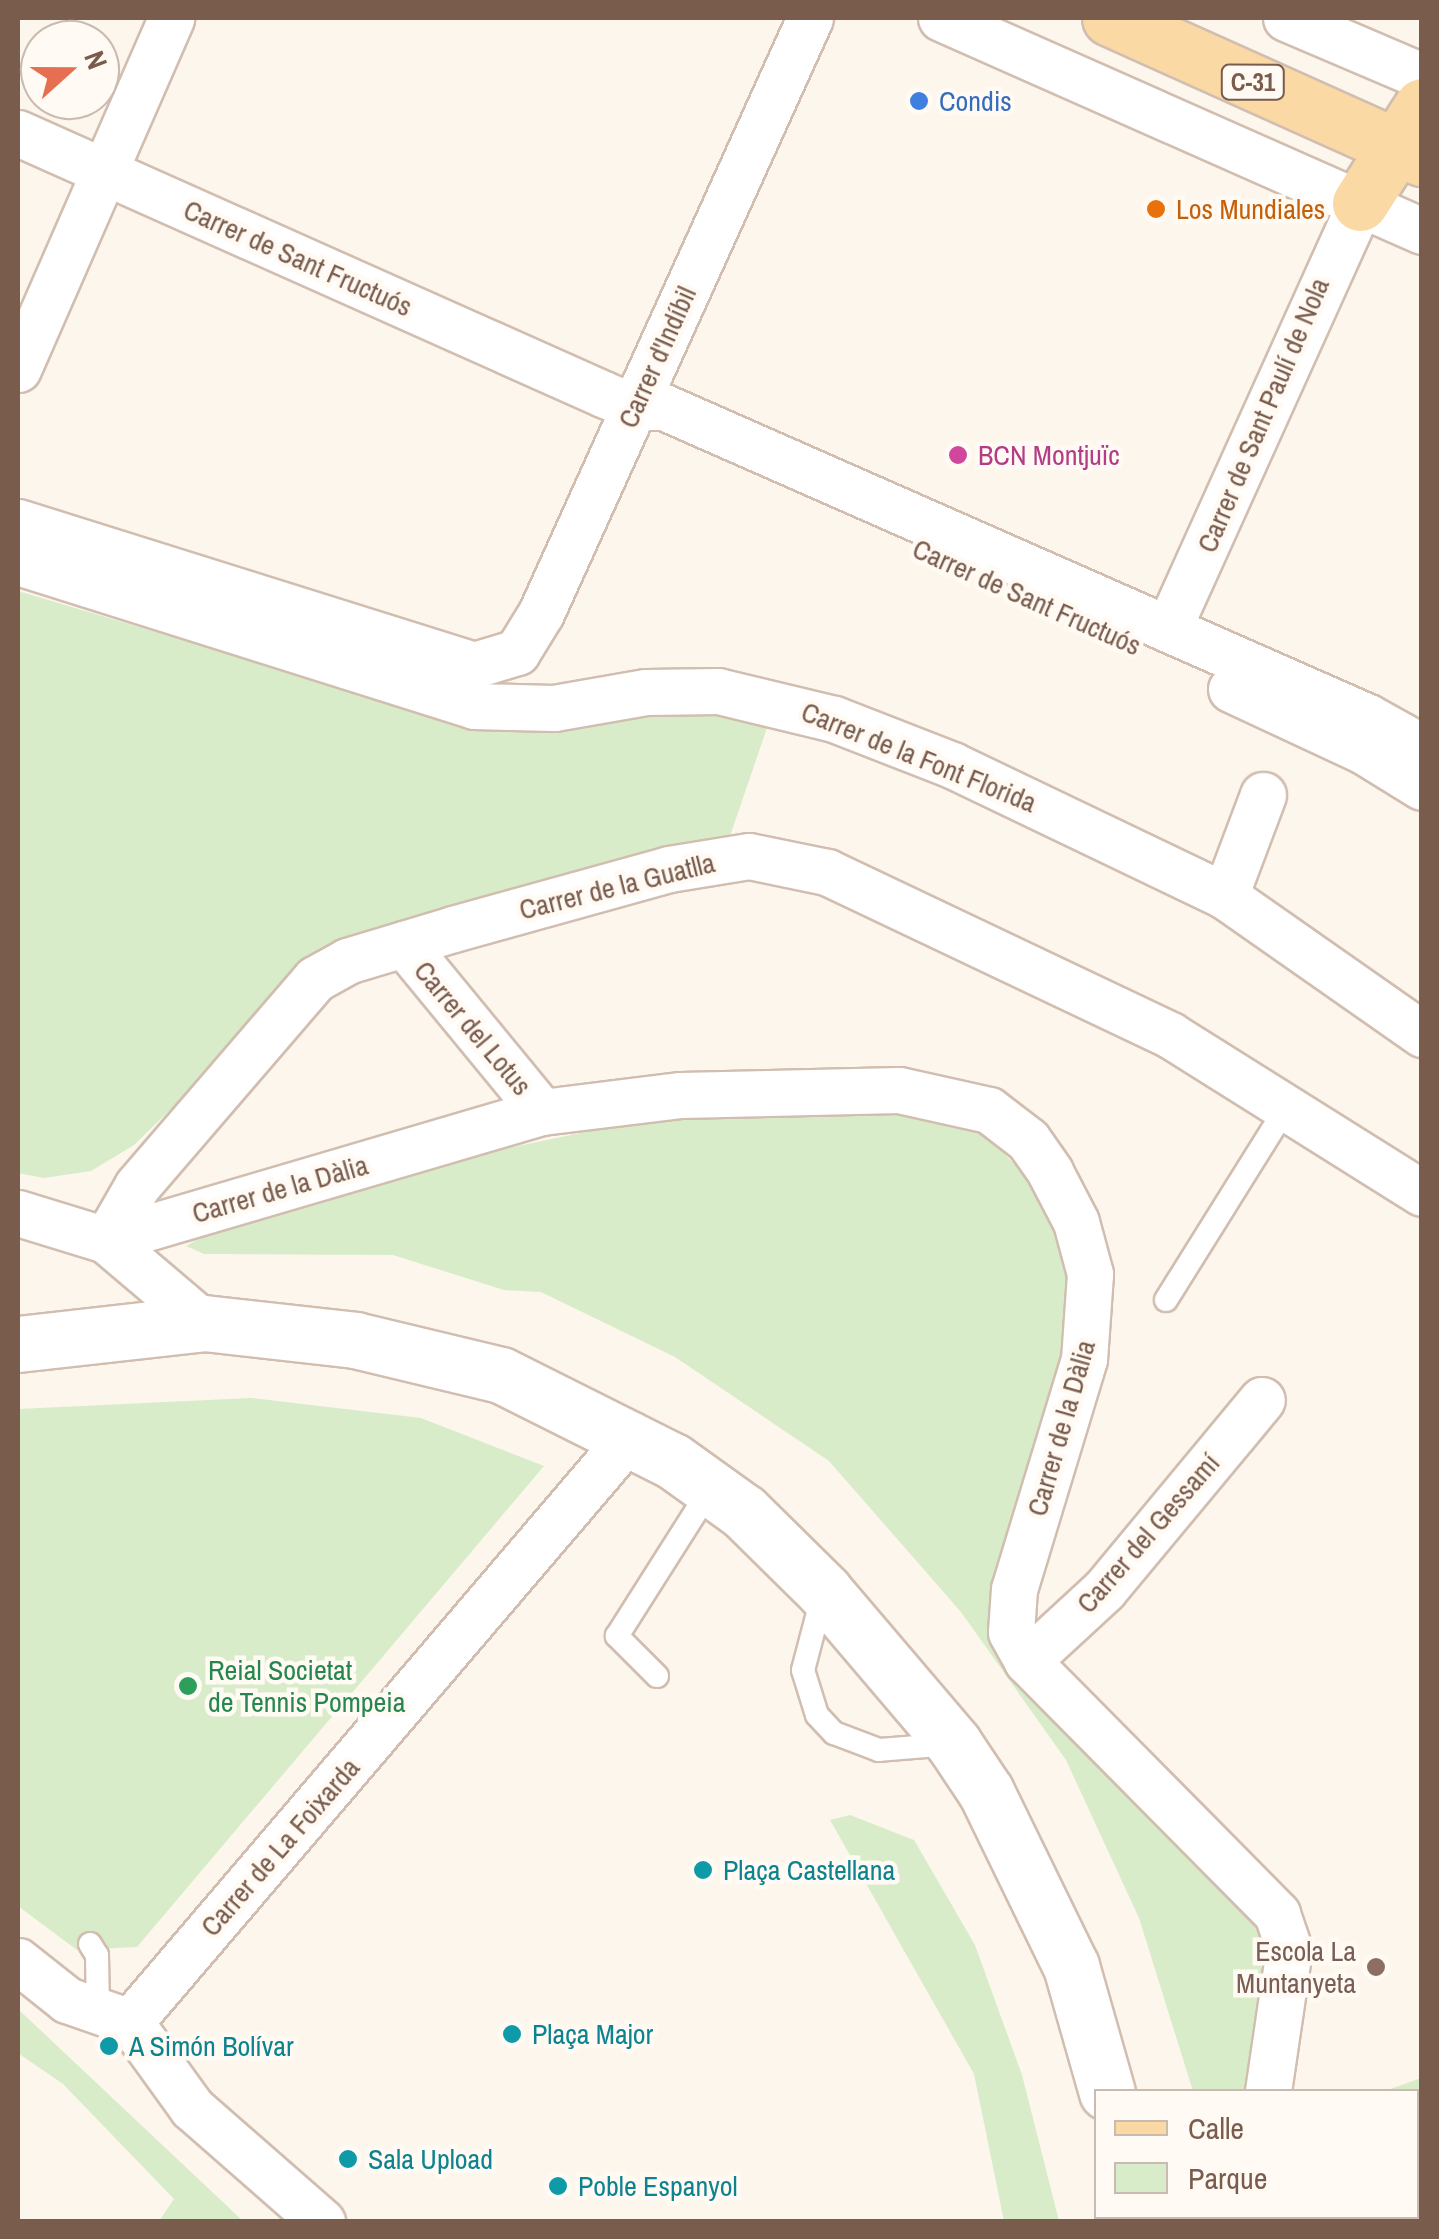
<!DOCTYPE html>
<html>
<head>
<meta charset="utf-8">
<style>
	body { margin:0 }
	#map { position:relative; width:1439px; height:2239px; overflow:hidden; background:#fdf6ec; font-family:"Archivo Narrow",sans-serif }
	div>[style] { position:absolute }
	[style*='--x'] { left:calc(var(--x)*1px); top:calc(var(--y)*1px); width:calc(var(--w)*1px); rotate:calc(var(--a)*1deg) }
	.green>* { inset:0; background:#d8ecc9 }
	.roads { filter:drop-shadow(2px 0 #d1beb0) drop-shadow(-2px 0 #d1beb0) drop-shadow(0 2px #d1beb0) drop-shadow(0 -2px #d1beb0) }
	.lane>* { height:22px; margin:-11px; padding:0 11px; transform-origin:11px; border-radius:11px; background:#fff }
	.street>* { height:45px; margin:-22.5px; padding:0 22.5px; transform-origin:22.5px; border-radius:22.5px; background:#fff }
	.secondary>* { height:55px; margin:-27.5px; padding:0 27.5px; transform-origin:27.5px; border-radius:27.5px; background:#fff }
	.primary>* { height:55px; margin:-27.5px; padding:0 27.5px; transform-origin:27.5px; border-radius:27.5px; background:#fbd9a5 }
	.dots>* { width:28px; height:28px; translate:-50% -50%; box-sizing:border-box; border:5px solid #fffaf3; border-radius:50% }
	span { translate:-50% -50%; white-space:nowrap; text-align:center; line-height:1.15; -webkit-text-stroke:9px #fffaf3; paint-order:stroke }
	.shield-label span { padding:2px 8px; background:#fffaf3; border:2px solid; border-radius:8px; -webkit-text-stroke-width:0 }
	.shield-label { font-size:25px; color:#7a5c4d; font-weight:700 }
	.shop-label { font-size:28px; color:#366cbe }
	.left { translate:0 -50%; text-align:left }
	.food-label { font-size:28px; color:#c56008 }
	.street-label { font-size:28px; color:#7a5c4d }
	.hotel-label { font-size:28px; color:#b23c85 }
	.leisure-label { font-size:28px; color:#27864d }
	.culture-label { font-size:28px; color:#0d838f }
	.education-label { font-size:28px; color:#785e54 }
	.right { translate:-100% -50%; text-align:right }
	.frame { position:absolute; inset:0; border:20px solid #7a5c4d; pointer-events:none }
	.legend { position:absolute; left:1094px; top:2089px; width:325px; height:130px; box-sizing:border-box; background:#fffaf3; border:2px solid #cabbb1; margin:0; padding:12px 18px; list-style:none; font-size:30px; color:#7a5c4d }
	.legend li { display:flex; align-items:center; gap:20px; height:50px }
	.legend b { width:50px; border:2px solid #cabbb1 }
	.north { position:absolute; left:20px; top:20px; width:100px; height:100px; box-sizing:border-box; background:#fffaf3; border:2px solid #cabbb1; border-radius:50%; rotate:69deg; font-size:28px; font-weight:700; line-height:40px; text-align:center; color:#7a5c4d }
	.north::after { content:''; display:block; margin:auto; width:35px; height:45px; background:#e76f51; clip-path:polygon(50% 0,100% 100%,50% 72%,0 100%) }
</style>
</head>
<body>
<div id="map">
	<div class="green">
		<i style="clip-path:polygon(18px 591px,489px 731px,528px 731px,650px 709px,712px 708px,769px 722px,729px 839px,444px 919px,222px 1059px,134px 1145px,91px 1171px,44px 1178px,18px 1173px)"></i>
		<i style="clip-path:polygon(844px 1101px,938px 1115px,983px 1132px,1036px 1186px,1049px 1213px,1072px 1276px,1069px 1346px,992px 1624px,1264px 1915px,1276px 1971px,1251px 2091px,1193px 2091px,1139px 1918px,1066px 1760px,961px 1612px,829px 1461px,675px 1357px,541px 1292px,504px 1290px,393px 1255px,204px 1254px,186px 1246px,211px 1232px,513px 1147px,720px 1104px)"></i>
		<i style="clip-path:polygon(251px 1398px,421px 1418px,544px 1466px,137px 1947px,77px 1950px,18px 1906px,18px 1409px)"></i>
		<i style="clip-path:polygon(850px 1815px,914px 1840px,975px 1945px,1022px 2075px,1059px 2221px,1004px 2221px,974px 2074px,830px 1820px)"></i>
		<i style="clip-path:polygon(18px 2009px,243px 2221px,159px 2221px,174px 2199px,63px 2084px,18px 2053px)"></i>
		<i style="clip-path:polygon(1421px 2078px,1422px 2193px,1417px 2195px,1416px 2092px,1385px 2091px)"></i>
	</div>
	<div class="roads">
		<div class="lane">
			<i style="--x:1166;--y:1300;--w:229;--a:-58"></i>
			<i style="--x:823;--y:1594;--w:79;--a:104.7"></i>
			<i style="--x:803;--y:1670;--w:47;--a:72.7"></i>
			<i style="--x:817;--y:1715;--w:25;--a:47"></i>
			<i style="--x:834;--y:1733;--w:48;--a:20.7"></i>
			<i style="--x:879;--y:1750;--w:73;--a:-4.7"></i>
			<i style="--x:657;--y:1676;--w:57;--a:-135"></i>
			<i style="--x:617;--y:1636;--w:175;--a:-57.6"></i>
			<i style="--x:90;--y:1944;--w:13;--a:58"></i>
			<i style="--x:97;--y:1955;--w:56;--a:89"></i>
		</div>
		<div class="street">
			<i style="--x:941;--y:18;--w:526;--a:23.89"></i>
			<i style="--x:1286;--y:18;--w:148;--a:23.1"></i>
			<i style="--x:18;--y:133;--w:641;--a:24.04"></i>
			<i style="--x:603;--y:394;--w:34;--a:23"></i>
			<i style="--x:634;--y:407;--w:30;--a:0"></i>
			<i style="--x:664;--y:407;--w:769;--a:23.77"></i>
			<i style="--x:1368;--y:717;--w:62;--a:29.1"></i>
			<i style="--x:18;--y:369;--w:383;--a:-66.4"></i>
			<i style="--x:18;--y:522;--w:478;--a:17.4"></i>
			<i style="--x:474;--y:665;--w:45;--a:-16.8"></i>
			<i style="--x:517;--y:652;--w:46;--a:-58.4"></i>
			<i style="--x:541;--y:613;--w:653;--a:-65.67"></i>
			<i style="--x:18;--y:562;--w:478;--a:17.5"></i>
			<i style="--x:474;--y:706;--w:80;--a:1.4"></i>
			<i style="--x:554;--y:708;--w:93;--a:-9.9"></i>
			<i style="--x:646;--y:692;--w:72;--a:-0.8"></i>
			<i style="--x:718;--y:691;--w:119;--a:13.6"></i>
			<i style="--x:834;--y:719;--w:127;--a:21.3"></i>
			<i style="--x:952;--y:765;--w:303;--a:25.6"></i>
			<i style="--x:1225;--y:896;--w:241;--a:35"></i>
			<i style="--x:1168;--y:629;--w:467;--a:-65.7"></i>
			<i style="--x:1231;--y:689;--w:145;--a:25"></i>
			<i style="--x:1362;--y:750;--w:70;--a:31.7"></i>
			<i style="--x:1225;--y:896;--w:108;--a:-69.4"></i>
			<i style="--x:404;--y:944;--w:217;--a:50.6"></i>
			<i style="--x:18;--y:1213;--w:92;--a:17.1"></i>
			<i style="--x:106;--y:1240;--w:128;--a:40.3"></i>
			<i style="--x:106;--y:1240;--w:454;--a:-16.4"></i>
			<i style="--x:542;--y:1112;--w:140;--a:-7"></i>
			<i style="--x:681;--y:1095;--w:218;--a:-1.3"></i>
			<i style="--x:899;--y:1090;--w:92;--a:12.5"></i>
			<i style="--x:989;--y:1110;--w:49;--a:37.6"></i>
			<i style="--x:1028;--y:1140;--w:39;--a:55"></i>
			<i style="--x:1050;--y:1172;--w:56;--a:62.5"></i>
			<i style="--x:1076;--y:1222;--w:54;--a:74.9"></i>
			<i style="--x:1090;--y:1274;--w:85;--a:94"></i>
			<i style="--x:1084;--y:1359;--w:240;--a:106.9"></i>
			<i style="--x:1014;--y:1589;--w:43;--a:94"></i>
			<i style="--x:1011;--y:1632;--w:33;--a:61"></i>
			<i style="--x:1027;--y:1661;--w:356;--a:45.3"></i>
			<i style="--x:1277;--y:1914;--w:37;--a:71"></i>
			<i style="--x:1289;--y:1949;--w:145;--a:98.4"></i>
			<i style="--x:106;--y:1240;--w:62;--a:-60.1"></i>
			<i style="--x:137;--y:1186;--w:273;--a:-49.3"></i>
			<i style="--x:315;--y:979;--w:37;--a:-29"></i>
			<i style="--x:347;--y:961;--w:111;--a:-16.8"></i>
			<i style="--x:453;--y:929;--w:224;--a:-15.5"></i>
			<i style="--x:669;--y:869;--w:81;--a:-9.2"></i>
			<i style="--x:749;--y:856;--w:80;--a:11.6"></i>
			<i style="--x:827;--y:872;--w:380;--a:25.4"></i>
			<i style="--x:1170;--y:1035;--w:297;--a:32.1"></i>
			<i style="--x:1027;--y:1661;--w:105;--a:-42.7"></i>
			<i style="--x:1104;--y:1590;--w:247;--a:-50.3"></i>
			<i style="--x:18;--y:1961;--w:63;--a:38.5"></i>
			<i style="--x:67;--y:2000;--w:67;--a:19.2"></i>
			<i style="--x:130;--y:2022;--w:772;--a:-49.52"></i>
			<i style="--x:130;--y:2022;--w:106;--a:54.2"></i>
			<i style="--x:192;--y:2108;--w:173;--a:41.2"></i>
			<i style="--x:1308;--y:2216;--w:6;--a:72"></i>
		</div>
		<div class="secondary">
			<i style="--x:18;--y:1344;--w:187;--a:-6.4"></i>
			<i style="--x:204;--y:1323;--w:152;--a:6.4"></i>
			<i style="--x:355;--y:1340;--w:150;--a:13.5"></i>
			<i style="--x:501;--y:1375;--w:192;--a:26.6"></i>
			<i style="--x:673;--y:1461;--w:87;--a:35.7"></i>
			<i style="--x:744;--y:1512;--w:112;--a:44.6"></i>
			<i style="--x:824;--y:1591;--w:201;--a:49.6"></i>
			<i style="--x:954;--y:1744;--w:58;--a:56.3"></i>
			<i style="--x:986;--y:1792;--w:194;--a:64"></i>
			<i style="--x:1071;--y:1966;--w:131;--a:74.1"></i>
			<i style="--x:1140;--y:2216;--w:6;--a:81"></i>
		</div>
		<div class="primary">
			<i style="--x:1110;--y:18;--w:342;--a:24.2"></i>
			<i style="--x:1360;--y:203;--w:115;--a:-57.4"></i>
		</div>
	</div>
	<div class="dots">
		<i style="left:919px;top:101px;background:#3f7fe0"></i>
		<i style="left:1156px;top:209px;background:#e8710a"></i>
		<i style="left:958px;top:455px;background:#d1479c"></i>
		<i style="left:188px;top:1686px;background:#2e9e5b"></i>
		<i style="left:703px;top:1870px;background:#0f9aa8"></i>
		<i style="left:1376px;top:1967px;background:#8d6e63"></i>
		<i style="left:512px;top:2034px;background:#0f9aa8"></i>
		<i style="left:109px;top:2046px;background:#0f9aa8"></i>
		<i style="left:348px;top:2159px;background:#0f9aa8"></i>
		<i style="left:558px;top:2186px;background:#0f9aa8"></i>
	</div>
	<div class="shield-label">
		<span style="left:1253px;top:82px">C-31</span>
	</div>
	<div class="shop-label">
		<span class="left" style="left:939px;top:101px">Condis</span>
	</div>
	<div class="food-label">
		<span class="left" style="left:1176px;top:209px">Los Mundiales</span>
	</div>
	<div class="street-label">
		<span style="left:298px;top:258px;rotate:24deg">Carrer de Sant Fructuós</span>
		<span style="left:657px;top:357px;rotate:-66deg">Carrer d'Indíbil</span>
		<span style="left:1263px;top:415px;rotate:-67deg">Carrer de Sant Paulí de Nola</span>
		<span style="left:1027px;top:597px;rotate:24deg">Carrer de Sant Fructuós</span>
		<span style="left:919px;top:757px;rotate:22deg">Carrer de la Font Florida</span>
		<span style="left:617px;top:886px;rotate:-14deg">Carrer de la Guatlla</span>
		<span style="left:473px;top:1028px;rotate:50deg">Carrer del Lotus</span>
		<span style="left:280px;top:1189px;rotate:-16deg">Carrer de la Dàlia</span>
		<span style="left:1061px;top:1428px;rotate:-74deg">Carrer de la Dàlia</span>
		<span style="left:1148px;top:1533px;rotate:-49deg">Carrer del Gessamí</span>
		<span style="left:280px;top:1847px;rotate:-49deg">Carrer de La Foixarda</span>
	</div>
	<div class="hotel-label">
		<span class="left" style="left:978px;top:455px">BCN Montjuïc</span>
	</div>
	<div class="leisure-label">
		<span class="left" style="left:208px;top:1686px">Reial Societat<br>de Tennis Pompeia</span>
	</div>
	<div class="culture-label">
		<span class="left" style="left:723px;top:1870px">Plaça Castellana</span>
		<span class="left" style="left:532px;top:2034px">Plaça Major</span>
		<span class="left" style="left:129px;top:2046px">A Simón Bolívar</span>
		<span class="left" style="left:368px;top:2159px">Sala Upload</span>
		<span class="left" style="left:578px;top:2186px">Poble Espanyol</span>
	</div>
	<div class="education-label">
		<span class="right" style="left:1356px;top:1967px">Escola La<br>Muntanyeta</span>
	</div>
	<div class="frame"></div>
	<ul class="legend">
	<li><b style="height:12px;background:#fbd9a5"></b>Calle</li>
	<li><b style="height:28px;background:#d8ecc9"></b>Parque</li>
	</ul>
	<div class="north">N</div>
</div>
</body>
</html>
